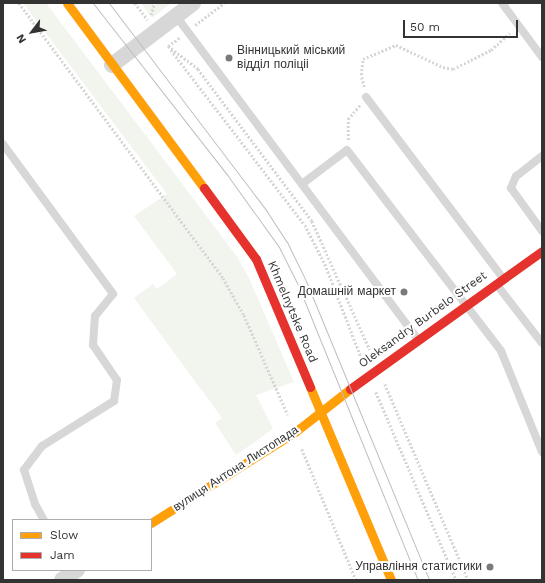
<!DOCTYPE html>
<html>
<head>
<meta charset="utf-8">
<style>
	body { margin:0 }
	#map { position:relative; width:545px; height:583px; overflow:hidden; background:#fff; font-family:"Work Sans",sans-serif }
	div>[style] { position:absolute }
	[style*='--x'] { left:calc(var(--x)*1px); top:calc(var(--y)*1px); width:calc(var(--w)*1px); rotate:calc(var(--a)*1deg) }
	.green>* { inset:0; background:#f1f5ed }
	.path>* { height:2.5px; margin-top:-1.25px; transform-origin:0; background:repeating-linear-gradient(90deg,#d6d6d6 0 2px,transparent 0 4px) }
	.lane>* { height:8px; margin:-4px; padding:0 4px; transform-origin:4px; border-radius:4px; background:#d7d7d7 }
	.street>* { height:16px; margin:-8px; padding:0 8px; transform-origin:8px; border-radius:8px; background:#d7d7d7 }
	.slow>* { height:9px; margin:-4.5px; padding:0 4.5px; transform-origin:4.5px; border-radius:4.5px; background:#ff9f0a }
	.jam>* { height:9px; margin:-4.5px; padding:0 4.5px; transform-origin:4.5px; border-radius:4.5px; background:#e5322d }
	.tram>* { height:1px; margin:-0.5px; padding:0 0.5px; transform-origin:0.5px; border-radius:0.5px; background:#bebebe }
	.dots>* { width:11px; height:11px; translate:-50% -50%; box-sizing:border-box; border:2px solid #fff; border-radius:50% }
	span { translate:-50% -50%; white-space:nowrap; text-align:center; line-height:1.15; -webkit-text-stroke:4px #fff; paint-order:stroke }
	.poi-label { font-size:12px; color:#333 }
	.left { translate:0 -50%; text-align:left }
	.right { translate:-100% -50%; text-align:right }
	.street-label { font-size:12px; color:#333 }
	.frame { position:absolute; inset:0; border:4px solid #333; pointer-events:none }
	.legend { position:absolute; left:12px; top:519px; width:140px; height:52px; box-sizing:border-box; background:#fff; border:1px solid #adadad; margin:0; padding:5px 7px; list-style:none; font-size:12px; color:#333 }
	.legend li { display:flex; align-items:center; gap:8px; height:20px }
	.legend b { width:20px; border:1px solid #adadad }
	.north { position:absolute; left:12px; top:12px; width:40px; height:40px; -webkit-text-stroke:3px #fff; paint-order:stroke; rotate:238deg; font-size:11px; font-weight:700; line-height:16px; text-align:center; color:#333 }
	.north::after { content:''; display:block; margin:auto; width:14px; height:18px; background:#333; clip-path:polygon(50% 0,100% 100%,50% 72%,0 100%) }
	.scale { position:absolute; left:403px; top:20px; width:115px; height:18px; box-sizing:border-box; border:2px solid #333; border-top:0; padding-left:5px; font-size:12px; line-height:14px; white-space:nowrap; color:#333; -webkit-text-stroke:3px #fff; paint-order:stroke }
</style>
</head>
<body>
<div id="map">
	<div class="green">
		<i style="clip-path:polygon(23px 3px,46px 3px,238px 258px,249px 278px,294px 382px,256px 395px,273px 429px,236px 455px,215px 423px,222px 418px,134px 298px,153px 284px,157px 289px,177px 274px,134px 216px,167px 194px)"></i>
		<i style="clip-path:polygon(141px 3px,171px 3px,152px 18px)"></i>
	</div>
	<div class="path">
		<i style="--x:19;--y:3;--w:342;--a:53.4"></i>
		<i style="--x:223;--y:278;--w:43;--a:60.4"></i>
		<i style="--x:244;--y:315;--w:109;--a:66.3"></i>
		<i style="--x:135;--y:3;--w:21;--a:53"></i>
		<i style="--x:151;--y:15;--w:12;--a:-76"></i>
		<i style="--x:195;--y:25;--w:36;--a:-37"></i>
		<i style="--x:168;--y:46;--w:38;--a:37"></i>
		<i style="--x:198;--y:69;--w:190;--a:53.1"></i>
		<i style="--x:312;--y:221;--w:141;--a:65.8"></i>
		<i style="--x:168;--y:46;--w:14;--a:-36"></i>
		<i style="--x:171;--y:50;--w:220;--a:52.6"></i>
		<i style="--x:305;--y:225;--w:44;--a:62.9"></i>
		<i style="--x:325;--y:264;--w:100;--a:68.8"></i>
		<i style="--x:364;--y:87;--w:12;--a:-104"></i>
		<i style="--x:361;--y:75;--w:16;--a:-83"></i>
		<i style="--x:363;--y:59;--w:36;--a:-23"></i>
		<i style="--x:396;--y:45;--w:52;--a:25.1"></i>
		<i style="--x:443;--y:67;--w:10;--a:11"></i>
		<i style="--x:453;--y:69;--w:42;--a:-26.6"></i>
		<i style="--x:491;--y:50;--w:25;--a:-42"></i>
		<i style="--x:348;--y:140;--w:21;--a:-90"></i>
		<i style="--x:348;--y:119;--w:18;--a:-49"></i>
		<i style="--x:385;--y:384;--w:213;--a:67"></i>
		<i style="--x:376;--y:392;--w:204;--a:66.9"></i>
		<i style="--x:302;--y:449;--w:142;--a:67.6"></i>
	</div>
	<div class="lane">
		<i style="--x:502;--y:3;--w:67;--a:53.5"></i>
		<i style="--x:176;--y:16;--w:402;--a:53.2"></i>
		<i style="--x:366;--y:97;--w:227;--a:52.9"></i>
		<i style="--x:3;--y:144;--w:186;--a:53.7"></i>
		<i style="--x:113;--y:294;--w:28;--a:129"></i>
		<i style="--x:95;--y:316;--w:29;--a:94"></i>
		<i style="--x:93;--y:345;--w:42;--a:55.6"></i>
		<i style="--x:117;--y:380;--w:21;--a:98"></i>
		<i style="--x:114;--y:401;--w:85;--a:148"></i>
		<i style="--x:42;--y:446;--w:30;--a:127"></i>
		<i style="--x:24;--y:470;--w:36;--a:72"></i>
		<i style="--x:35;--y:504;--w:18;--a:61"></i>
		<i style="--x:542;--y:156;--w:33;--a:142"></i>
		<i style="--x:516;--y:176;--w:13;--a:113"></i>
		<i style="--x:511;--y:188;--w:53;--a:54.2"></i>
		<i style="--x:302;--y:184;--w:56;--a:-37.1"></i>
		<i style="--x:347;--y:150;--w:253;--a:52.5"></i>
		<i style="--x:501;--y:351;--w:109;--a:67.9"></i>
		<i style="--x:497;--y:285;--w:73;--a:52.2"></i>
	</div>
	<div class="street">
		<i style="--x:112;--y:65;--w:102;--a:-37.4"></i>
		<i style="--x:62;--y:580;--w:18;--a:-34"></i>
	</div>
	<div class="slow">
		<i style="--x:67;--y:3;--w:230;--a:53.5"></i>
		<i style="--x:310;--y:387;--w:209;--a:67.2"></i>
		<i style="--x:151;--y:523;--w:170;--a:-32.3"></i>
		<i style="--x:295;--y:432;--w:70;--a:-38"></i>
	</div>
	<div class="jam">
		<i style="--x:204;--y:188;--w:88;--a:53.8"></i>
		<i style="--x:256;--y:259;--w:139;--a:67.1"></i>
		<i style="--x:350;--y:389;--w:236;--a:-35.7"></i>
	</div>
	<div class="tram">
		<i style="--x:93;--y:3;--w:219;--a:52"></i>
		<i style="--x:228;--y:176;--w:87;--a:54.3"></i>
		<i style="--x:279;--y:247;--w:42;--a:63.4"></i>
		<i style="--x:298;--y:285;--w:318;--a:67.9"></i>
		<i style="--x:109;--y:3;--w:260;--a:52.8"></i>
		<i style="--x:266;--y:210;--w:38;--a:57"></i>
		<i style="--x:287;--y:242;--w:43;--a:64"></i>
		<i style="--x:306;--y:281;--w:323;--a:67.6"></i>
	</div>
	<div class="dots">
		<i style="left:229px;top:58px;background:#7a7a7a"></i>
		<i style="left:404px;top:292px;background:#7a7a7a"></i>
		<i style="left:490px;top:567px;background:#7a7a7a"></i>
	</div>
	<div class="poi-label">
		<span class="left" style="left:237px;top:58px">Вінницький міський<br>відділ поліціі</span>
		<span class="right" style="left:396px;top:292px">Домашній маркет</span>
		<span class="right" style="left:482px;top:567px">Управління статистики</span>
	</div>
	<div class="street-label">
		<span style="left:292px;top:312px;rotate:67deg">Khmelnytske Road</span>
		<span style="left:423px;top:320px;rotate:-36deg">Oleksandry Burbelo Street</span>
		<span style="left:236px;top:469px;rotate:-33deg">вулиця Антона Листопада</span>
	</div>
	<div class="frame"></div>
	<ul class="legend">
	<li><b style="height:5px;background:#ff9f0a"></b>Slow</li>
	<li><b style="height:5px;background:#e5322d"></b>Jam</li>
	</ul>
	<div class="north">N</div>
	<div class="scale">50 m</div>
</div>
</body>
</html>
